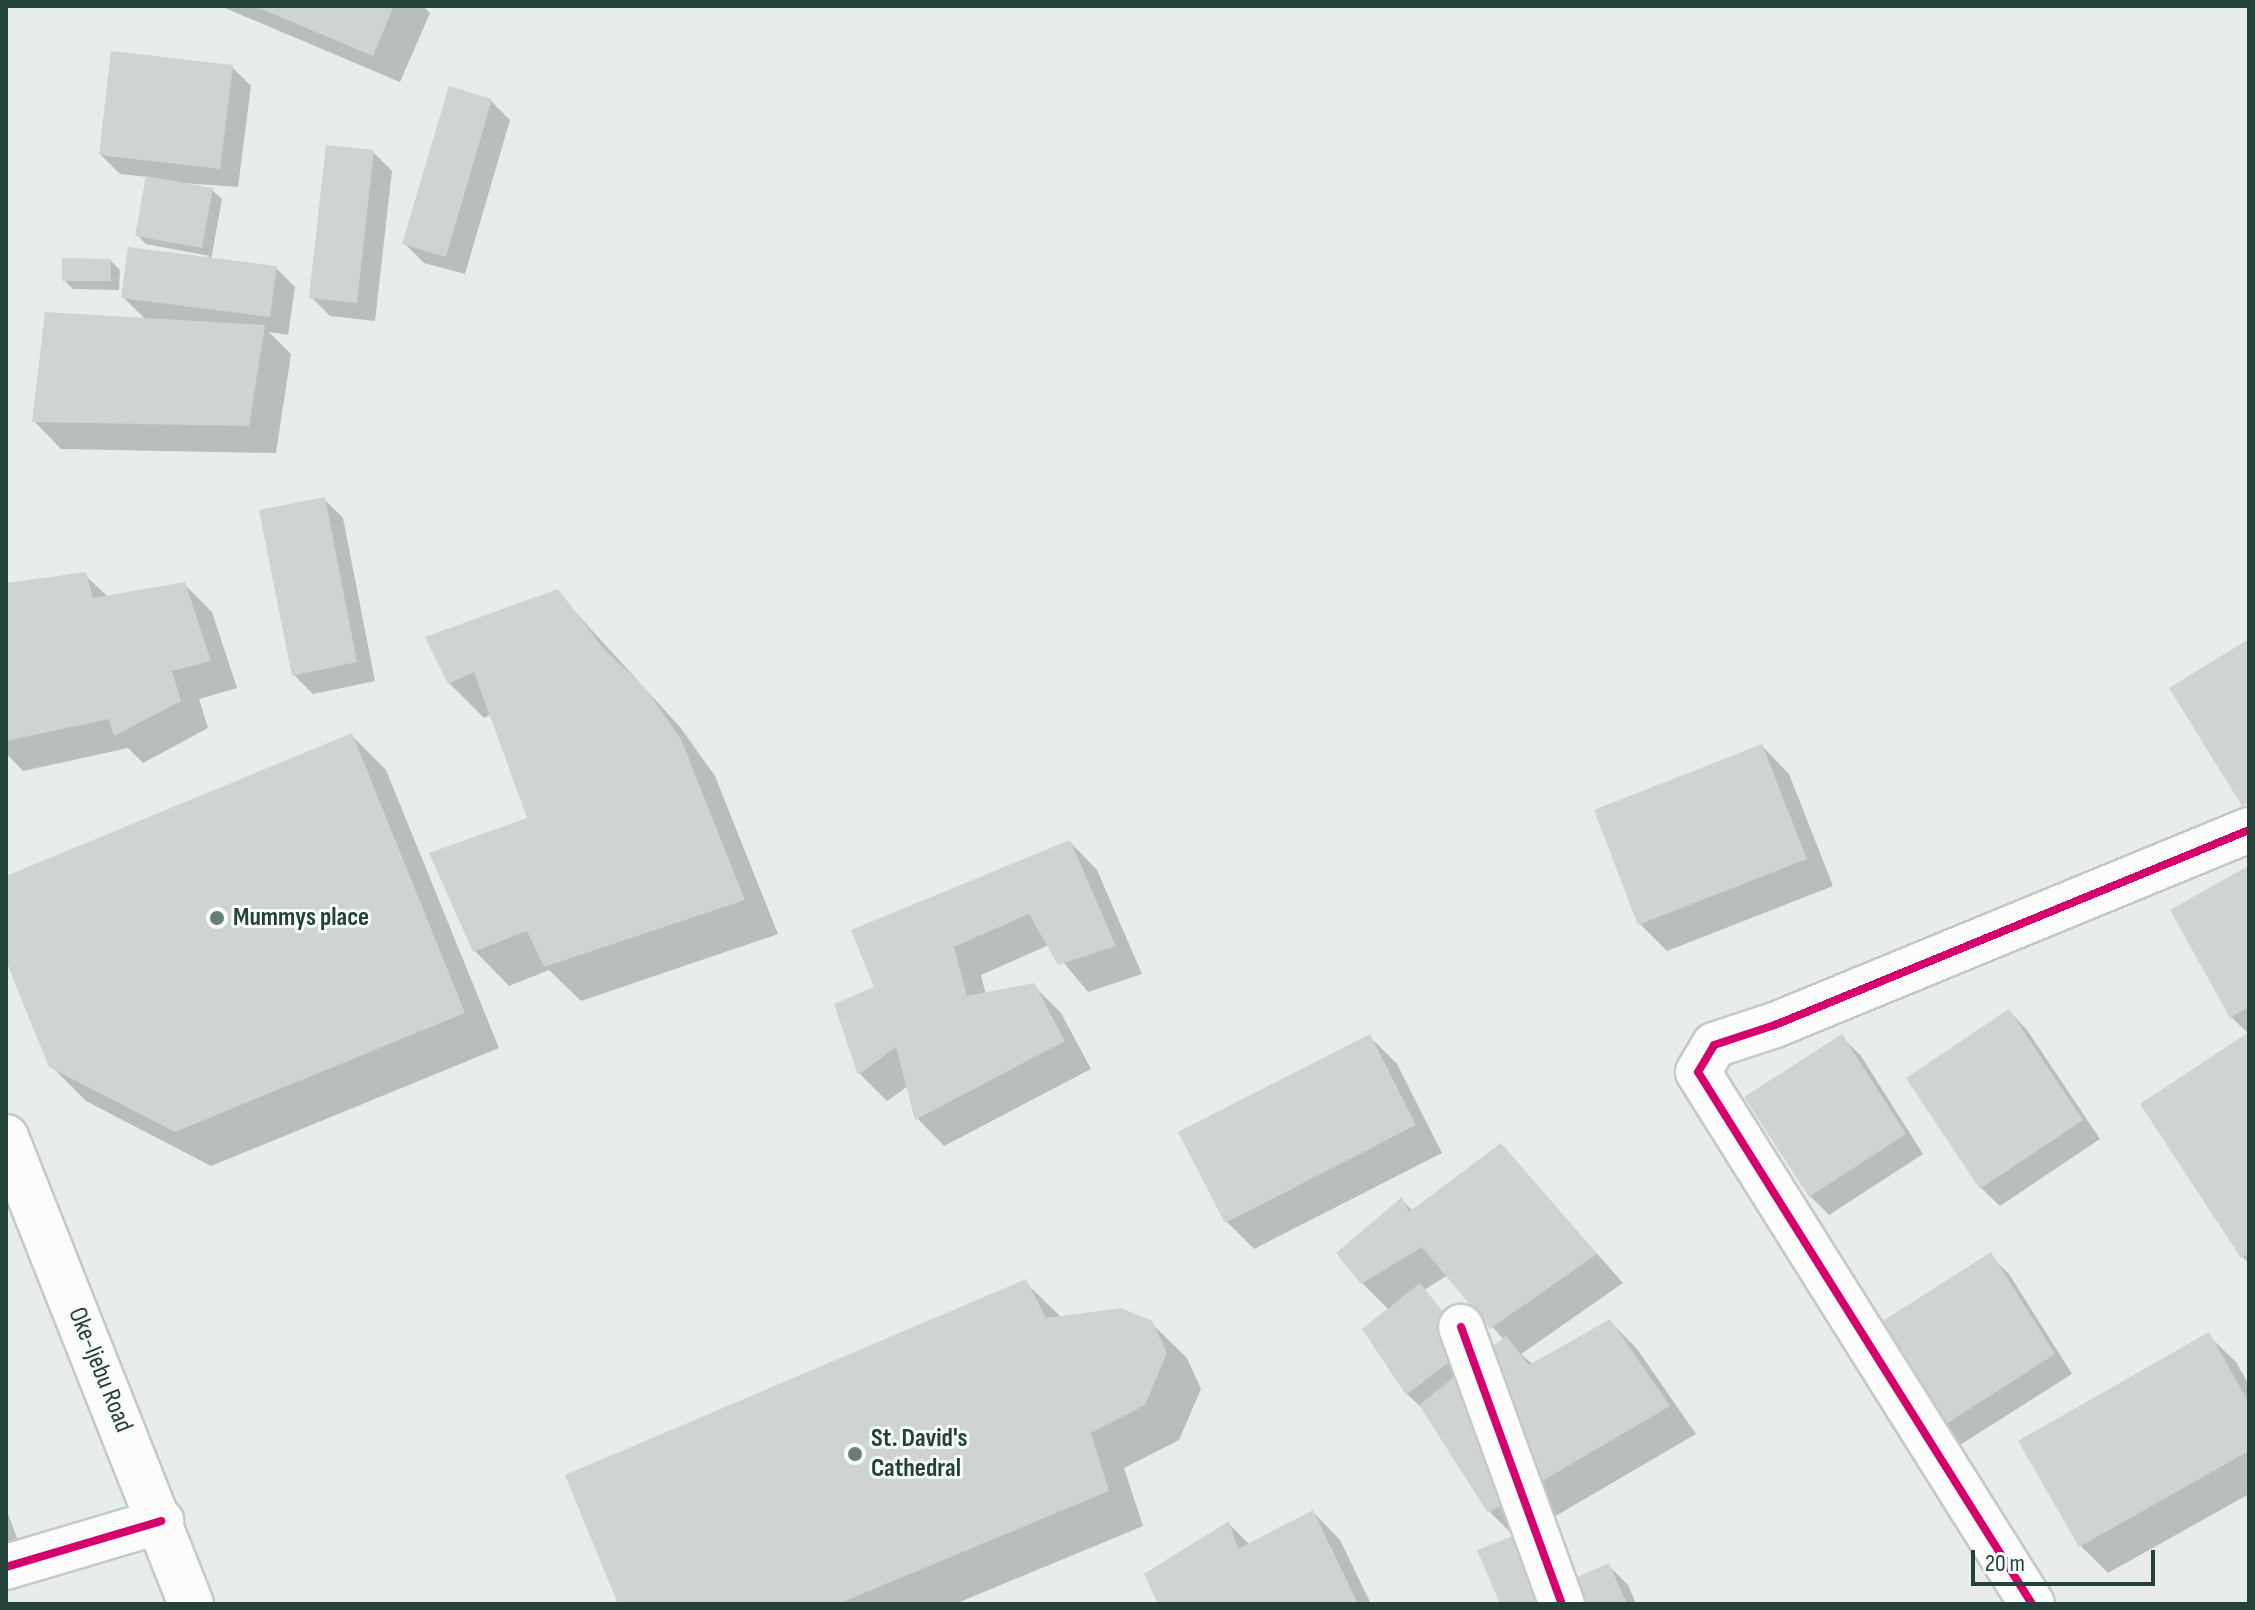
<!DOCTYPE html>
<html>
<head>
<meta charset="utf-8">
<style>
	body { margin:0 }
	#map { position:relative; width:2255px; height:1610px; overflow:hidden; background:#e8edeb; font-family:"Sofia Sans Condensed",sans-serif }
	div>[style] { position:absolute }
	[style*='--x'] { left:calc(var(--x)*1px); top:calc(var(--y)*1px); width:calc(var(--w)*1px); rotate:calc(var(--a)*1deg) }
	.shadow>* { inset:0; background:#0003 }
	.building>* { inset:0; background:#cfd4d2 }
	.roads { filter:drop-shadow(2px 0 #c5cac8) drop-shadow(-2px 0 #c5cac8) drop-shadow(0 2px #c5cac8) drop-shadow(0 -2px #c5cac8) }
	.minor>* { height:44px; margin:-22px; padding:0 22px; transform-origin:22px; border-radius:22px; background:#fcfcfc }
	.secondary>* { height:44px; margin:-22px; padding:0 22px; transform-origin:22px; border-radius:22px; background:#fcfcfc }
	.cycleway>* { height:8px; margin:-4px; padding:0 4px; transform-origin:4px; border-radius:4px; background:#d6006c }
	.dots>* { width:22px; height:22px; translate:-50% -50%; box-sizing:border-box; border:4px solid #f7fbf9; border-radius:50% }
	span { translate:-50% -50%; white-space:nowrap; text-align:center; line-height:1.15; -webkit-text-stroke:6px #f7fbf9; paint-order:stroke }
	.poi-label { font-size:26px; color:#24423a; font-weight:700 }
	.left { translate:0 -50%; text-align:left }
	.street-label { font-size:26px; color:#24423a }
	.frame { position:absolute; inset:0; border:8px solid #24423a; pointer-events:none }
	.scale { position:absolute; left:1971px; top:1550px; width:184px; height:36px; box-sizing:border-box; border:4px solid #24423a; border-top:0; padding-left:10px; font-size:24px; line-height:28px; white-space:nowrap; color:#24423a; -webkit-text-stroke:6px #f7fbf9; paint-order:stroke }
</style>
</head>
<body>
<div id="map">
	<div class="shadow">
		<i style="clip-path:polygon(220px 6px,423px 6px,430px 13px,400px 82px)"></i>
		<i style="clip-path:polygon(232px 67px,251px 86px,238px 187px,169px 182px,212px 190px,222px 199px,211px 260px,276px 268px,295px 287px,288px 335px,269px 332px,291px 354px,276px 453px,61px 449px,34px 421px,146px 320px,123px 297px,210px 256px,146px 244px,137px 235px,148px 177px,120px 174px,101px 155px)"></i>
		<i style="clip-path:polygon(491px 101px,510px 120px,465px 274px,424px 263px,405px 244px)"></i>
		<i style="clip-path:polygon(373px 152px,392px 171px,375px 321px,330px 316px,311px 297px)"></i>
		<i style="clip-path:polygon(111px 261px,120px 270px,119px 290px,73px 289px,64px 280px)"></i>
		<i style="clip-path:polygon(324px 499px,343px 518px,375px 681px,313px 694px,294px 675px)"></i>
		<i style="clip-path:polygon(85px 575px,108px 597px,184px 584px,212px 612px,237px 688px,199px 699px,208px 728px,143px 763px,128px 748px,23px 771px,6px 753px,6px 597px)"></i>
		<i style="clip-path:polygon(557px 592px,680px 727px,715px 776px,778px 934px,581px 1001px,549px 970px,509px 986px,475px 951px,529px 820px,491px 714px,484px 718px,449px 683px)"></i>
		<i style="clip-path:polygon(352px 736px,386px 770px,499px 1048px,211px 1166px,86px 1101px,51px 1066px,6px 956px,6px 878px)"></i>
		<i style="clip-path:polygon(1762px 746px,1789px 774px,1833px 886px,1667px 951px,1640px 924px)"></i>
		<i style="clip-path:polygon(1070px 842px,1097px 870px,1142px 974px,1088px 992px,1049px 945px,981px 975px,986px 995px,1033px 985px,1061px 1013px,1091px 1069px,944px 1146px,917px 1118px,908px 1086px,887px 1101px,860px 1074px,836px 1005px,876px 988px)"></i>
		<i style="clip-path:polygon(2247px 869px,2249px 870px,2249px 1034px,2231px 1017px)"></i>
		<i style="clip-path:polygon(2009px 1011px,2027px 1030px,2100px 1139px,2000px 1206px,1981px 1188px)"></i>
		<i style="clip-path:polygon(2249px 1035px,2249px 1263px,2242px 1257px)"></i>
		<i style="clip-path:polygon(1369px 1036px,1397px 1064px,1442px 1153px,1254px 1249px,1227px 1222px)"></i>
		<i style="clip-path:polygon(1842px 1037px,1861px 1056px,1923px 1154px,1829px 1215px,1810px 1196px)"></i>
		<i style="clip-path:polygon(evenodd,1501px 1145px,1623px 1283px,1521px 1354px,1533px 1365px,1610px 1321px,1637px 1349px,1696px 1434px,1523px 1535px,1556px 1588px,1609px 1566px,1628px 1585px,1636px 1604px,1502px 1604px,1515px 1537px,1489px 1511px,1426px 1412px,1407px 1394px,1389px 1310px,1362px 1283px,1402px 1200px,1413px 1211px,1501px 1145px,1448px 1275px,1504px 1340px,1481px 1358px,1424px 1290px,1448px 1275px)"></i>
		<i style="clip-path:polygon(1990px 1255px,2009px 1274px,2072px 1374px,1960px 1445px,1941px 1426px)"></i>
		<i style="clip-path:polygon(1025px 1282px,1060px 1316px,1151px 1323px,1187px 1358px,1201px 1389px,1179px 1440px,1124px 1468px,1143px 1526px,955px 1604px,620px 1604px)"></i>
		<i style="clip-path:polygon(2208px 1335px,2236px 1362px,2249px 1385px,2249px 1494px,2108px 1573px,2081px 1546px)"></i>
		<i style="clip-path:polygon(6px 1509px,19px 1543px,6px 1547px)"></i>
		<i style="clip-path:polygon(1313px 1512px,1340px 1540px,1371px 1604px,1160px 1604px,1229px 1524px,1250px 1545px)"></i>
	</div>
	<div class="building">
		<i style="clip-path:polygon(254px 6px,394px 6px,373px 56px)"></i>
		<i style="clip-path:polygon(111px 51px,233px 65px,220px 169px,99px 155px)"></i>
		<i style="clip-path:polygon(449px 86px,492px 99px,446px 257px,402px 244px)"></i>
		<i style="clip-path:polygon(326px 145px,374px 150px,357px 303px,309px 298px)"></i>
		<i style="clip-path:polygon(146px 176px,213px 188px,202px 248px,135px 236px)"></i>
		<i style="clip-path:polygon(128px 247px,277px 266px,270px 317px,121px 298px)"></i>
		<i style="clip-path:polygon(62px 258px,111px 259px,111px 281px,62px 281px)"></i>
		<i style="clip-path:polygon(45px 312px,265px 325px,249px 426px,32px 422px)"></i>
		<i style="clip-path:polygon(325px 497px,357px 662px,292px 676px,259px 510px)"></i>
		<i style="clip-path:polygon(86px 572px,93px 598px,185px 582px,211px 661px,172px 671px,181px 701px,114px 736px,109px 719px,6px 741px,6px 583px)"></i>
		<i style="clip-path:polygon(558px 589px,604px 649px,646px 689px,681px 739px,745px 900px,544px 967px,527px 931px,473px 952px,429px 853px,527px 818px,474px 672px,448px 684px,425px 637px)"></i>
		<i style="clip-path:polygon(2249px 639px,2249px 802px,2242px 806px,2169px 688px)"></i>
		<i style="clip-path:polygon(352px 733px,465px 1013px,175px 1132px,49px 1067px,6px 961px,6px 876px)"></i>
		<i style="clip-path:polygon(1762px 744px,1807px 859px,1638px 925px,1594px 810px)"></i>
		<i style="clip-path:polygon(1070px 840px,1116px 946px,1058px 965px,1029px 914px,954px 947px,967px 996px,1034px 983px,1065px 1041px,915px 1120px,896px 1047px,858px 1075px,834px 1004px,874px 987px,851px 930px)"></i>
		<i style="clip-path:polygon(2248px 866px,2249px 1007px,2230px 1018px,2170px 910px)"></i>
		<i style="clip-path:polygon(2009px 1009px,2083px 1120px,1980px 1189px,1906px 1078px)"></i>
		<i style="clip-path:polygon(2249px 1032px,2249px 1253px,2241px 1258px,2140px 1104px)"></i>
		<i style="clip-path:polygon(1370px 1034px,1416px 1125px,1225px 1223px,1178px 1132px)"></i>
		<i style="clip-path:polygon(1842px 1034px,1906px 1134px,1809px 1197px,1744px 1097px)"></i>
		<i style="clip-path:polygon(1501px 1143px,1597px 1254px,1490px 1329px,1422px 1247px,1361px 1284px,1336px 1253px,1402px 1197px,1409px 1212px)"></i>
		<i style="clip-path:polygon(1991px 1252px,2055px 1354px,1940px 1428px,1875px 1326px)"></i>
		<i style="clip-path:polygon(1026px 1279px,1046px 1318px,1121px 1308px,1152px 1321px,1167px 1353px,1145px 1405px,1091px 1433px,1109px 1491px,838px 1604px,618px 1604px,565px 1475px)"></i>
		<i style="clip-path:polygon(1420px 1283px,1470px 1346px,1406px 1395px,1362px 1329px)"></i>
		<i style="clip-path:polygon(1610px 1319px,1670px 1406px,1488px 1513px,1419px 1405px,1506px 1336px,1529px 1365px)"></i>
		<i style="clip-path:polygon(2209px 1332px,2249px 1403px,2249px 1451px,2079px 1547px,2018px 1441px)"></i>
		<i style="clip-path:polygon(1313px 1510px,1358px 1604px,1158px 1604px,1144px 1574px,1229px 1521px,1238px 1549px)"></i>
		<i style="clip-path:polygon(1523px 1532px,1548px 1590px,1609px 1563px,1627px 1604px,1500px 1604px,1477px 1550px)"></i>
	</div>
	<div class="roads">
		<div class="minor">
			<i style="--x:1461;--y:1327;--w:295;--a:70"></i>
			<i style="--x:6;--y:1567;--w:162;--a:-16.5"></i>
			<i style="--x:2032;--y:1604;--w:628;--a:-122.12"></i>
			<i style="--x:1698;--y:1072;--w:31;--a:-59"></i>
			<i style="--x:1714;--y:1045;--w:64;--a:-18.2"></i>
			<i style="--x:1775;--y:1025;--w:513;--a:-22.36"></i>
		</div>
		<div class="secondary">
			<i style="--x:6;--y:1137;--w:502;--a:68.39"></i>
		</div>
	</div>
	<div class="cycleway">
		<i style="--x:1461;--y:1327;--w:295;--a:70"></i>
		<i style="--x:6;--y:1567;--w:162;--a:-16.5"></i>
		<i style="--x:2032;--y:1604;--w:628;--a:-122.12"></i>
		<i style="--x:1698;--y:1072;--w:31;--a:-59"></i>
		<i style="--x:1714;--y:1045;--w:64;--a:-18.2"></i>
		<i style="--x:1775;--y:1025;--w:513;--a:-22.36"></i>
	</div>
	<div class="dots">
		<i style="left:217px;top:918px;background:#697e78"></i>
		<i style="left:855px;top:1454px;background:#697e78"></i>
	</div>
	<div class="poi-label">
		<span class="left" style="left:233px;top:918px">Mummys place</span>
		<span class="left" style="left:871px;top:1454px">St. David's<br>Cathedral</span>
	</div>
	<div class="street-label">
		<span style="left:100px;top:1370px;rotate:68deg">Oke-Ijebu Road</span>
	</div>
	<div class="frame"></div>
	<div class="scale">20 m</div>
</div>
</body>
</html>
